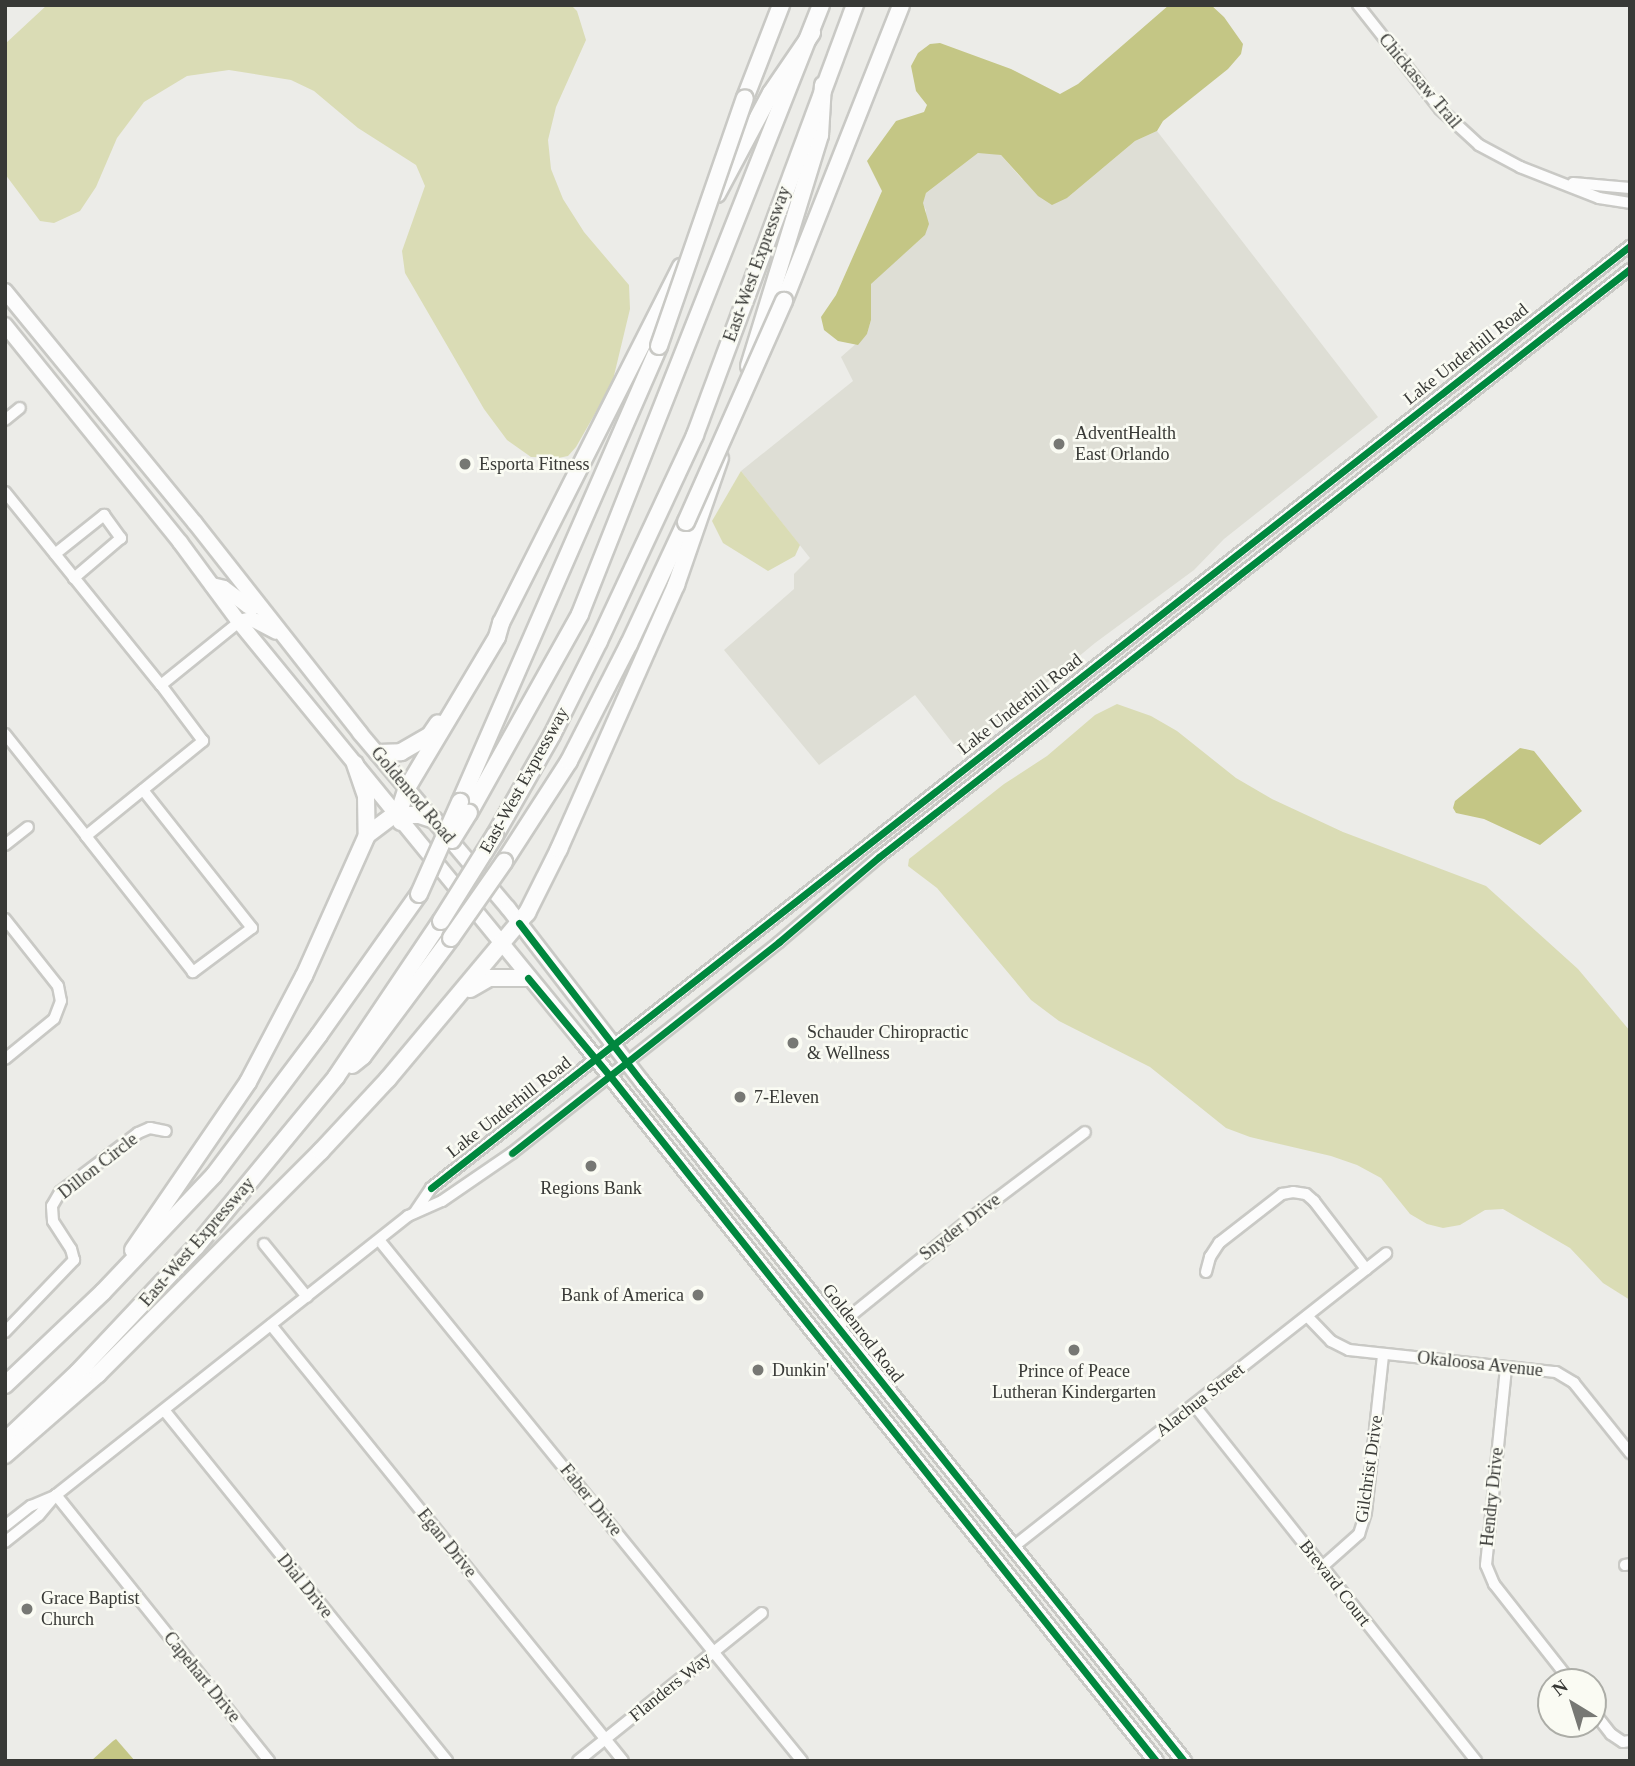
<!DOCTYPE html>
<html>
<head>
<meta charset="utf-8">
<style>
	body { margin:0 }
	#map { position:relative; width:1635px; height:1766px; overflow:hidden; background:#ecece8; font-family:"Times New Roman",serif }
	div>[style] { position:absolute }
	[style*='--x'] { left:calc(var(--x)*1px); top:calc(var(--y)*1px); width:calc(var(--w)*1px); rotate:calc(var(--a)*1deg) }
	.built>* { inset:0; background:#deded5 }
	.green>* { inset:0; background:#dadcb5 }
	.water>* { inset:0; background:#c4c685 }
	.roads { filter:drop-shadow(2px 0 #c9c9c5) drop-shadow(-2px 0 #c9c9c5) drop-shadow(0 2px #c9c9c5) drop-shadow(0 -2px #c9c9c5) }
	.minor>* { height:10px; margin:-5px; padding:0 5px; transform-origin:5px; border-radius:5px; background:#fcfcfc }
	.major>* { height:14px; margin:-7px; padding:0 7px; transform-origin:7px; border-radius:7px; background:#fcfcfc }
	.highway>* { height:16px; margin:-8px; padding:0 8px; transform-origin:8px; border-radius:8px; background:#fcfcfc }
	.bridges { filter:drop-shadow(2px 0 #c9c9c5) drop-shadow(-2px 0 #c9c9c5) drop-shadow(0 2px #c9c9c5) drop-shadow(0 -2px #c9c9c5) }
	.highway-bridge>* { height:16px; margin:-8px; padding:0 8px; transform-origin:8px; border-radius:8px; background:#fcfcfc }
	.cycleway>* { height:7px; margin:-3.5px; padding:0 3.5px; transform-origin:3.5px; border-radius:3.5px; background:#00873e }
	.dots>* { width:19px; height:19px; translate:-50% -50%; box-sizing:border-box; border:4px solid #fafbf3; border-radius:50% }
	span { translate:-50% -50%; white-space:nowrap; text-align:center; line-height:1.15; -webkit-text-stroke:5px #fafbf3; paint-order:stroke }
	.street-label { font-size:18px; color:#383936 }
	.poi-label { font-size:18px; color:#383936 }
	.left { translate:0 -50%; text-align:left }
	.right { translate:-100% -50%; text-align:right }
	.frame { position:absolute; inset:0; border:7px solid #383936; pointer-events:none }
	.north { position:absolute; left:1537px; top:1668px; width:70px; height:70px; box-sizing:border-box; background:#fafbf3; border:2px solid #acada7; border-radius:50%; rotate:322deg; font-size:19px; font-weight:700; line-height:28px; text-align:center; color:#383936 }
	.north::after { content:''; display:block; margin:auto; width:24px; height:32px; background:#777874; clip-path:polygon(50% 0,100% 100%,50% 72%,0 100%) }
</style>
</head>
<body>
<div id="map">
	<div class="built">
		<i style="clip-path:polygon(1157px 131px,1378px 417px,1224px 539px,1194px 570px,1095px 643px,961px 754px,915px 695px,819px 765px,724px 650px,794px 589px,794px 574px,810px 558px,741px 471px,853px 381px,841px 357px,867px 334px,871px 320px,870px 284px,925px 235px,926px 210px,922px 203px,926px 193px,978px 153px,986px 152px,1001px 155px,1022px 179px,1067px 198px,1135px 141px)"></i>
	</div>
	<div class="green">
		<i style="clip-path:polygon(47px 5px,571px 5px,577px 11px,586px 40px,556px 107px,548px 140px,551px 169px,563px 199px,584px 232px,629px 285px,630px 309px,612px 384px,576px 447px,568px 456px,558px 458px,531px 457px,507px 440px,484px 409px,405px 273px,402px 251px,425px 186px,416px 165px,358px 128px,314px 91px,291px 80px,229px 70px,187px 76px,144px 102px,117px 138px,96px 187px,80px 211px,54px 223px,40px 221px,5px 174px,5px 44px)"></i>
		<i style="clip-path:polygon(741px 471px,800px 545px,795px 556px,768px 571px,723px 543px,712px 521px)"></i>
		<i style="clip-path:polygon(1117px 704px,1151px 716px,1177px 731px,1236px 778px,1272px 799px,1343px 832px,1486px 886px,1578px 969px,1630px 1031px,1630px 1300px,1603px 1283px,1570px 1248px,1503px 1209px,1485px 1210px,1460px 1225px,1443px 1228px,1427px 1224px,1410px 1214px,1381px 1178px,1357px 1165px,1331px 1156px,1250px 1137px,1226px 1128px,1150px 1067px,1059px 1021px,1031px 1000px,937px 888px,908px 866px,909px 859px,1004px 784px,1047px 756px,1095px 715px)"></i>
	</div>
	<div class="water">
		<i style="clip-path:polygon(1169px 5px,1211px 5px,1224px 17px,1243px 44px,1241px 54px,1228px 69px,1163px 121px,1157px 131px,1135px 141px,1067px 198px,1052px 205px,1038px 196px,1001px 155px,978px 153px,926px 193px,923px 203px,929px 224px,925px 235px,871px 284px,871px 320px,867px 334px,858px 345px,838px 341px,824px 330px,821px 317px,836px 295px,882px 191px,867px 161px,896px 121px,924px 112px,927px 105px,916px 91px,911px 66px,918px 53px,930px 44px,940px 43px,1011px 69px,1060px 94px,1078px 84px)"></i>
		<i style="clip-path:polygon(1520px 748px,1534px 751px,1582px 811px,1540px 845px,1484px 819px,1456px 813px,1453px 808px,1455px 801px)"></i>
		<i style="clip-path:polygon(116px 1739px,135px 1761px,91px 1761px,113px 1741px)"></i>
	</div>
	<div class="roads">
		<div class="minor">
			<i style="--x:1358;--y:5;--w:132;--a:51.7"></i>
			<i style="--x:1440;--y:109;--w:53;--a:42.7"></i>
			<i style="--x:1479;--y:145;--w:47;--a:28.2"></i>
			<i style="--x:1520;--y:167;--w:85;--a:21.4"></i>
			<i style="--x:1599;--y:198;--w:31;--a:9"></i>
			<i style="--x:1573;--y:183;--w:57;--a:5"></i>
			<i style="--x:5;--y:420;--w:19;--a:-39"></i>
			<i style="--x:5;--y:492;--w:248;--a:51.1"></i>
			<i style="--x:55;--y:554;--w:63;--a:-38.5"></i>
			<i style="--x:104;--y:515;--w:29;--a:54"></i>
			<i style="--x:121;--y:538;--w:62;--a:139.6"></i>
			<i style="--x:5;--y:734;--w:130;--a:51.5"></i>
			<i style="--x:143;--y:790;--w:176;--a:51.7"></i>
			<i style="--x:252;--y:928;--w:74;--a:143.3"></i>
			<i style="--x:193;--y:972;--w:173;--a:-128.2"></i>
			<i style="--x:86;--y:836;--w:151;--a:-39.1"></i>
			<i style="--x:203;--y:741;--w:70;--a:-126.9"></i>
			<i style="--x:161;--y:685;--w:100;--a:-38.9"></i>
			<i style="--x:5;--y:845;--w:29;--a:-38"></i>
			<i style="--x:5;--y:919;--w:85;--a:51.7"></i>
			<i style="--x:58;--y:986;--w:15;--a:79"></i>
			<i style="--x:61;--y:1001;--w:19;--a:111"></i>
			<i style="--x:54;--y:1019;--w:63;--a:140.8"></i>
			<i style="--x:415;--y:1212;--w:29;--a:-56"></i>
			<i style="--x:431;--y:1188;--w:1525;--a:-38.16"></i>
			<i style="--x:379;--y:1240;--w:671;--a:50.93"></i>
			<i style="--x:264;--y:1244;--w:68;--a:50.9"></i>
			<i style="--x:1206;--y:1272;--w:16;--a:-75"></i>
			<i style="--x:1210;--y:1257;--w:17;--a:-57"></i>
			<i style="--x:1219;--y:1243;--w:80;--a:-37.9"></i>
			<i style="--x:1282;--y:1194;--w:11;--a:-10"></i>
			<i style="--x:1293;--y:1192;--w:13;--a:9"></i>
			<i style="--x:1306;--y:1194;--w:11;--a:41"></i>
			<i style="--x:1314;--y:1201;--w:86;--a:52.6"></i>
			<i style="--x:1307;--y:1316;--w:35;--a:46"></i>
			<i style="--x:1331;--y:1341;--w:20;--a:27"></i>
			<i style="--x:1349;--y:1350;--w:208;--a:6.1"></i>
			<i style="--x:1556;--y:1372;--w:21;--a:31"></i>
			<i style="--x:1574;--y:1383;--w:90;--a:51.3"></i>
			<i style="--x:271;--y:1325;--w:560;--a:51.08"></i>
			<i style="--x:838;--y:1326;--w:175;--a:-39"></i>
			<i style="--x:974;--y:1216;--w:139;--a:-37.1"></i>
			<i style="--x:5;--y:1332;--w:100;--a:-46.2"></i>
			<i style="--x:74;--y:1260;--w:11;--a:-105"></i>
			<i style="--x:71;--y:1249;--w:33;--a:-123"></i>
			<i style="--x:53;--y:1221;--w:15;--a:-94"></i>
			<i style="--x:52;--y:1206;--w:16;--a:-60"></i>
			<i style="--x:60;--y:1192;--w:98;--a:-37.1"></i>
			<i style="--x:138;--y:1133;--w:13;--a:-23"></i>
			<i style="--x:150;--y:1128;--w:16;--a:11"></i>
			<i style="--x:1506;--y:1368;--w:198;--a:95.8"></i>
			<i style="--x:1486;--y:1565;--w:21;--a:67"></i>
			<i style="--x:1494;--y:1584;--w:125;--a:51.8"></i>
			<i style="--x:1194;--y:1405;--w:454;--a:51.6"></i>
			<i style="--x:164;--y:1410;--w:451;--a:51.1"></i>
			<i style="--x:56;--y:1495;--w:341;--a:51.3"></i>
			<i style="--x:5;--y:1526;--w:33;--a:-38"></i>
			<i style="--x:31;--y:1506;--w:25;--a:-23"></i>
			<i style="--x:5;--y:1542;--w:43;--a:-38.5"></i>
			<i style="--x:39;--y:1515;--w:26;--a:-50"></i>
			<i style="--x:56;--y:1495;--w:449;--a:-38.4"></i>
			<i style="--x:408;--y:1216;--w:37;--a:-24"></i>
			<i style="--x:442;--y:1201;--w:85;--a:-34.4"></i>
			<i style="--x:512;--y:1153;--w:340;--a:-38.3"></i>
			<i style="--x:779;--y:942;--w:131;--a:-40.4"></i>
			<i style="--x:879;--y:857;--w:954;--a:-38.06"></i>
			<i style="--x:1013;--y:1547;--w:475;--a:-38.2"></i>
			<i style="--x:1625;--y:1565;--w:5;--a:-11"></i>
			<i style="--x:1322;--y:1567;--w:50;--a:-41.7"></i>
			<i style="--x:1359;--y:1534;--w:23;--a:-72"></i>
			<i style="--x:1366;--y:1512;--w:158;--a:-83.8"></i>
			<i style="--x:1593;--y:1711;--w:29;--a:52"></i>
			<i style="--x:1611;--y:1734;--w:14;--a:34"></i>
			<i style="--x:1623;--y:1742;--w:7;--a:-8"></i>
			<i style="--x:578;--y:1761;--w:236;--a:-38.8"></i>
		</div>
		<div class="major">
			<i style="--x:5;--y:291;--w:300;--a:50.7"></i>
			<i style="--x:195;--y:523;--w:267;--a:51.8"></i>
			<i style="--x:360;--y:733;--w:229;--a:49.8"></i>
			<i style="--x:508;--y:908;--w:220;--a:52.4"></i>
			<i style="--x:642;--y:1082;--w:869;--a:51.4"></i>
			<i style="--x:5;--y:325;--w:279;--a:51.1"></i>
			<i style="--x:180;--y:542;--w:99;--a:53.6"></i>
			<i style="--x:239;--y:622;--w:540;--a:50.71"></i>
			<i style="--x:581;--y:1040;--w:922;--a:51.43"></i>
			<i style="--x:212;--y:585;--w:12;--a:14"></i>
			<i style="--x:224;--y:588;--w:30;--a:37"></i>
			<i style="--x:248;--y:606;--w:11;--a:0"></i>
			<i style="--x:239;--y:622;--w:13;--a:-13"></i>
			<i style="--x:252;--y:619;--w:27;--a:28"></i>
		</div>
		<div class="highway">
			<i style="--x:745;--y:98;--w:100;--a:-68.8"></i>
			<i style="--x:717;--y:194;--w:115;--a:-61.9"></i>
			<i style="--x:771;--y:93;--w:73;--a:-55.7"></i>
			<i style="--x:784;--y:301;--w:318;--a:-68.4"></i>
			<i style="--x:749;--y:366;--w:242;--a:-72.9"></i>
			<i style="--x:820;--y:135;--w:50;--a:-86.6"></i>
			<i style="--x:378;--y:753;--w:23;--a:-2"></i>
			<i style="--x:401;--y:752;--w:34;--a:-30"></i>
			<i style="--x:430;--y:735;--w:14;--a:-56"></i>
			<i style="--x:355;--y:764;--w:34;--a:71"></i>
			<i style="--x:366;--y:796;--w:39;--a:89"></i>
			<i style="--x:460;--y:802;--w:498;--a:-66.4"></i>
			<i style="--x:469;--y:813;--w:228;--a:-60.8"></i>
			<i style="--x:580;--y:614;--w:655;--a:-68.41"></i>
			<i style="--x:401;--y:822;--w:13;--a:-94"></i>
			<i style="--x:400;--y:809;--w:22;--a:-72"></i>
			<i style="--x:407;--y:788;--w:176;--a:-59.2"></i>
			<i style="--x:497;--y:637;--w:15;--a:-74"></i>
			<i style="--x:501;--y:623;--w:399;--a:-63.2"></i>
			<i style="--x:495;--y:835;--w:115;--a:-60.3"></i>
			<i style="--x:552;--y:735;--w:105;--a:-63.4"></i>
			<i style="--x:599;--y:641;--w:227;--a:-65"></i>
			<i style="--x:695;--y:435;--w:459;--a:-69.6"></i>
			<i style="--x:504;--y:862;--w:120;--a:-57.2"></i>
			<i style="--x:569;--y:761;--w:131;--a:-62.9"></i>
			<i style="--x:629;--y:644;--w:135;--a:-65"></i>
			<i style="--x:470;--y:989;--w:22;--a:-30"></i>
			<i style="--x:489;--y:978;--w:39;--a:0"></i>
			<i style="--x:352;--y:1065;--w:14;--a:-39"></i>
			<i style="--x:363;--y:1056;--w:147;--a:-53.3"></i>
			<i style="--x:133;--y:1250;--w:204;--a:-55.6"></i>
			<i style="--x:248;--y:1082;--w:120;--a:-62.2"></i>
			<i style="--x:304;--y:976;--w:154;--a:-65.9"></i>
			<i style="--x:367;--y:835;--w:34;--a:-37"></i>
			<i style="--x:394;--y:815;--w:25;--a:0"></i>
			<i style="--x:419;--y:815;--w:16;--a:18"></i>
			<i style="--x:5;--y:1385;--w:135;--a:-43.5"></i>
			<i style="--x:103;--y:1292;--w:161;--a:-46.5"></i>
			<i style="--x:214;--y:1175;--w:175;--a:-53.1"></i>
			<i style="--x:319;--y:1035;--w:173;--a:-54.7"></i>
			<i style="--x:5;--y:1441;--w:100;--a:-43.4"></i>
			<i style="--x:78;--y:1372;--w:172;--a:-46.7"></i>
			<i style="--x:196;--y:1247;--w:220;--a:-50.5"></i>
			<i style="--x:336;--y:1077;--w:188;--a:-56.1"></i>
			<i style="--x:5;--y:1455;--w:123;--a:-41.1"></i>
			<i style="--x:98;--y:1374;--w:315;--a:-45"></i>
			<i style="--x:321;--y:1151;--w:98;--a:-47.1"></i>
			<i style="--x:388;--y:1079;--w:217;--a:-50.1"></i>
			<i style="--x:527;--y:913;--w:72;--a:-63.4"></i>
			<i style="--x:559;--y:849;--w:289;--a:-66.1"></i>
			<i style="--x:676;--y:585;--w:134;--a:-70.9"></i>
		</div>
	</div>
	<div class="bridges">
		<div class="highway-bridge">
			<i style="--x:659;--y:346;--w:262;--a:-70.9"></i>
			<i style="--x:686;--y:522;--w:242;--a:-66.1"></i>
			<i style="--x:452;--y:840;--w:32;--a:-58"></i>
			<i style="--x:419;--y:894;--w:101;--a:-66"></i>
			<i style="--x:441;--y:921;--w:102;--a:-57.9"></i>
			<i style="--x:451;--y:938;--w:93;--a:-55.1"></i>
		</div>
	</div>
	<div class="cycleway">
		<i style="--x:519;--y:923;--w:201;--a:52.3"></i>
		<i style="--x:642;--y:1082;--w:869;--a:51.4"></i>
		<i style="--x:528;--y:978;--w:128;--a:50.1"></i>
		<i style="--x:610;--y:1076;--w:876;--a:51.44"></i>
		<i style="--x:512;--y:1153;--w:340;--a:-38.3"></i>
		<i style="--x:779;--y:942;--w:131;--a:-40.4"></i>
		<i style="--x:879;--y:857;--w:954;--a:-38.06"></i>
		<i style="--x:431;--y:1188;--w:1525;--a:-38.16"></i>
	</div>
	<div class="dots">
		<i style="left:1059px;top:444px;background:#777874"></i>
		<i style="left:465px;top:464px;background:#777874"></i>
		<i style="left:793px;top:1043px;background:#777874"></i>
		<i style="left:740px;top:1097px;background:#777874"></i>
		<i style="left:591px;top:1166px;background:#777874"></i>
		<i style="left:698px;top:1295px;background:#777874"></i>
		<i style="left:1074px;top:1350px;background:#777874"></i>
		<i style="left:758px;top:1370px;background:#777874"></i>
		<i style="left:27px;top:1609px;background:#777874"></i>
	</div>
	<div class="street-label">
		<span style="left:1420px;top:81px;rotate:50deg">Chickasaw Trail</span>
		<span style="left:757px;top:264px;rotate:-70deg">East-West Expressway</span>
		<span style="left:1466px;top:354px;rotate:-38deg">Lake Underhill Road</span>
		<span style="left:1020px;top:704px;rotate:-38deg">Lake Underhill Road</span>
		<span style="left:524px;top:780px;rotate:-61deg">East-West Expressway</span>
		<span style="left:413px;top:795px;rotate:50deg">Goldenrod Road</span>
		<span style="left:509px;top:1107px;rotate:-38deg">Lake Underhill Road</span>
		<span style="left:98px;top:1166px;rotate:-38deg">Dillon Circle</span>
		<span style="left:960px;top:1227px;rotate:-38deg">Snyder Drive</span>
		<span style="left:197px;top:1242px;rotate:-49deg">East-West Expressway</span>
		<span style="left:863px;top:1333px;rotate:52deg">Goldenrod Road</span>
		<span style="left:1480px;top:1364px;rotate:6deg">Okaloosa Avenue</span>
		<span style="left:1200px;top:1400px;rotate:-38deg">Alachua Street</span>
		<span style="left:1369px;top:1469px;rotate:-82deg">Gilchrist Drive</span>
		<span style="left:1492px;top:1497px;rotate:-84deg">Hendry Drive</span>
		<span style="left:591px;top:1500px;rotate:51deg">Faber Drive</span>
		<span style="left:447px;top:1543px;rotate:51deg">Egan Drive</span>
		<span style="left:1335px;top:1583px;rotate:52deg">Brevard Court</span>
		<span style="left:305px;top:1586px;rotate:51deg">Dial Drive</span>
		<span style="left:202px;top:1677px;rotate:51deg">Capehart Drive</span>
		<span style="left:670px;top:1687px;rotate:-39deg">Flanders Way</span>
	</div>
	<div class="poi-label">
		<span class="left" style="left:1075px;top:444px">AdventHealth<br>East Orlando</span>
		<span class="left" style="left:479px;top:464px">Esporta Fitness</span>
		<span class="left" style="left:807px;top:1043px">Schauder Chiropractic<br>&amp; Wellness</span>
		<span class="left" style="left:754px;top:1097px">7-Eleven</span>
		<span style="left:591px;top:1188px">Regions Bank</span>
		<span class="right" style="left:684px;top:1295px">Bank of America</span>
		<span class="left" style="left:772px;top:1370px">Dunkin'</span>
		<span style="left:1074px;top:1382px">Prince of Peace<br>Lutheran Kindergarten</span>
		<span class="left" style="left:41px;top:1609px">Grace Baptist<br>Church</span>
	</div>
	<div class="frame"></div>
	<div class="north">N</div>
</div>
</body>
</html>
